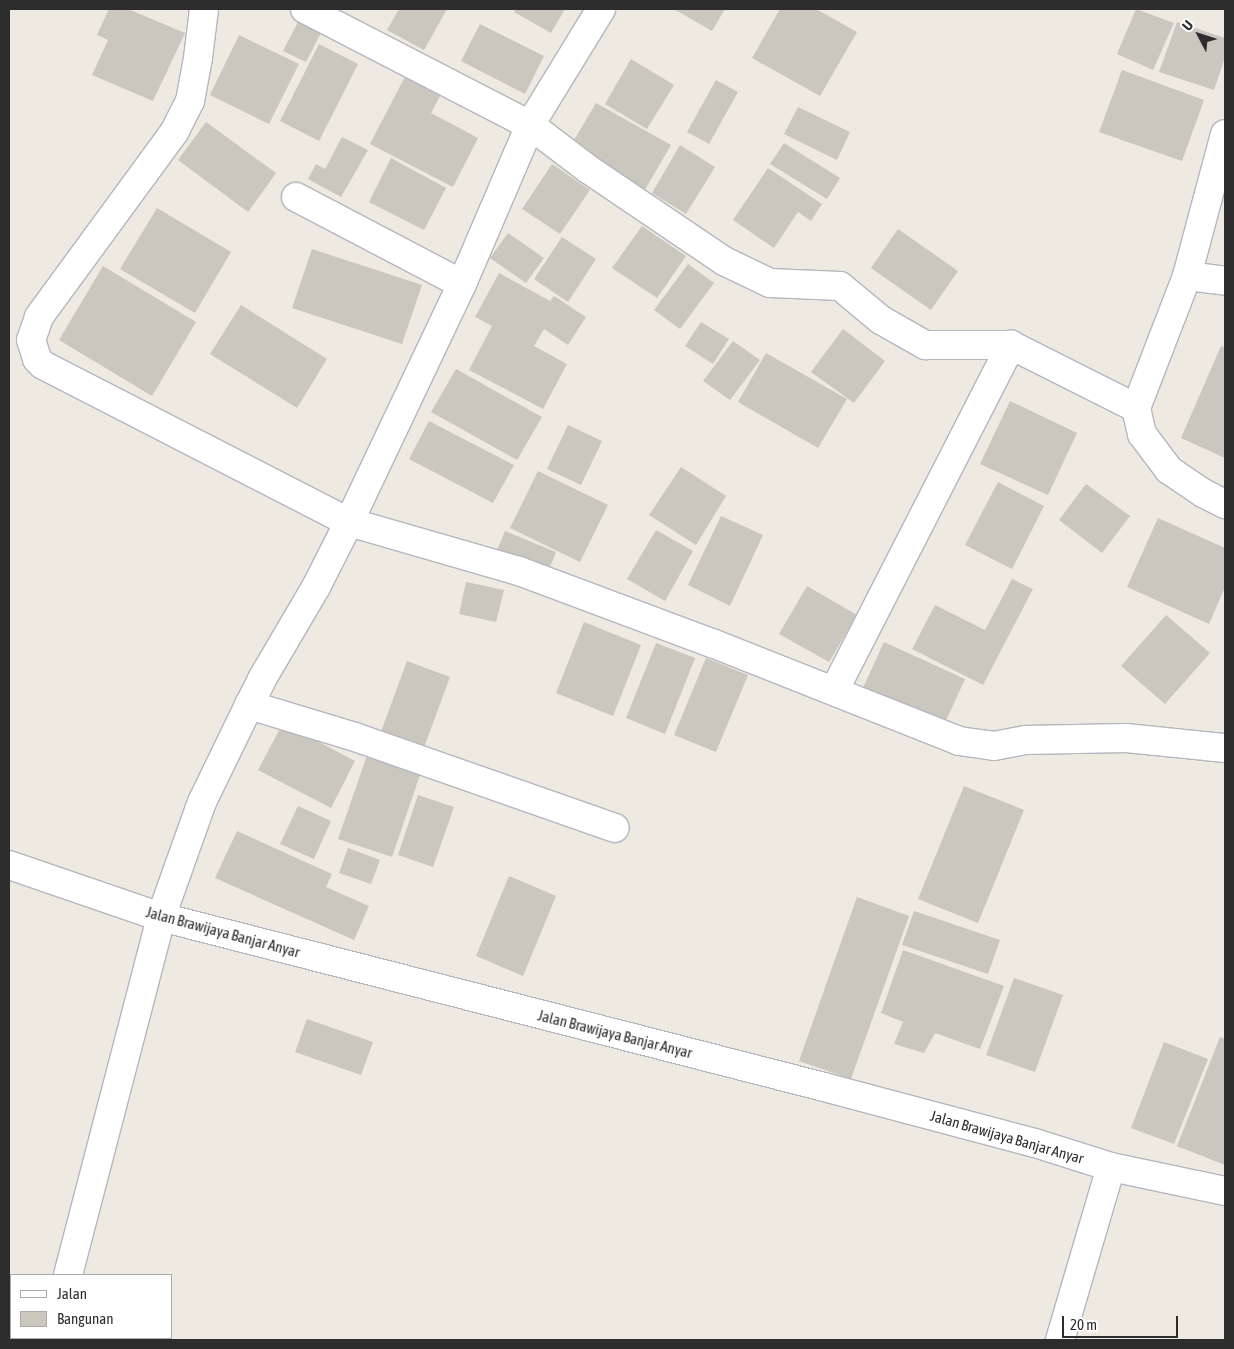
<!DOCTYPE html>
<html>
<head>
<meta charset="utf-8">
<style>
	body { margin:0 }
	#map { position:relative; width:1234px; height:1349px; overflow:hidden; background:#eee9e1; font-family:"Asap Condensed",sans-serif }
	div>[style] { position:absolute }
	[style*='--x'] { left:calc(var(--x)*1px); top:calc(var(--y)*1px); width:calc(var(--w)*1px); rotate:calc(var(--a)*1deg) }
	.building>* { inset:0; background:#cac7bf }
	.roads { filter:drop-shadow(1px 0 #b4b6c0) drop-shadow(-1px 0 #b4b6c0) drop-shadow(0 1px #b4b6c0) drop-shadow(0 -1px #b4b6c0) }
	.street>* { height:28px; margin:-14px; padding:0 14px; transform-origin:14px; border-radius:14px; background:#fff }
	.secondary>* { height:28px; margin:-14px; padding:0 14px; transform-origin:14px; border-radius:14px; background:#fff }
	span { translate:-50% -50%; white-space:nowrap; text-align:center; line-height:1.15; -webkit-text-stroke:4.5px #fff; paint-order:stroke }
	.street-label { font-size:15px; color:#2d2d2d }
	.frame { position:absolute; inset:0; border:10px solid #2d2d2d; pointer-events:none }
	.legend { position:absolute; left:10px; top:1274px; width:162px; height:65px; box-sizing:border-box; background:#fff; border:1px solid #ababab; margin:0; padding:6px 9px; list-style:none; font-size:15px; color:#2d2d2d }
	.legend li { display:flex; align-items:center; gap:10px; height:25px }
	.legend b { width:25px; border:1px solid #ababab }
	.north { position:absolute; left:1174px; top:10px; width:50px; height:50px; -webkit-text-stroke:4px #fff; paint-order:stroke; rotate:310deg; font-size:14px; font-weight:700; line-height:20px; text-align:center; color:#2d2d2d }
	.north::after { content:''; display:block; margin:auto; width:18px; height:22px; background:#2d2d2d; clip-path:polygon(50% 0,100% 100%,50% 72%,0 100%) }
	.scale { position:absolute; left:1062px; top:1316px; width:116px; height:22px; box-sizing:border-box; border:2px solid #2d2d2d; border-top:0; padding-left:6px; font-size:15px; line-height:18px; white-space:nowrap; color:#2d2d2d; -webkit-text-stroke:4px #fff; paint-order:stroke }
</style>
</head>
<body>
<div id="map">
	<div class="building">
		<i style="clip-path:polygon(109px 9px,128px 9px,185px 33px,153px 101px,92px 75px,108px 40px,97px 35px)"></i>
		<i style="clip-path:polygon(399px 9px,447px 9px,424px 50px,387px 30px)"></i>
		<i style="clip-path:polygon(516px 9px,565px 9px,551px 33px,514px 12px)"></i>
		<i style="clip-path:polygon(674px 9px,725px 9px,712px 31px)"></i>
		<i style="clip-path:polygon(780px 9px,816px 9px,857px 32px,820px 96px,752px 58px)"></i>
		<i style="clip-path:polygon(1136px 9px,1174px 23px,1153px 70px,1117px 54px)"></i>
		<i style="clip-path:polygon(302px 14px,325px 25px,306px 62px,283px 51px)"></i>
		<i style="clip-path:polygon(1177px 22px,1225px 38px,1225px 57px,1214px 90px,1159px 72px)"></i>
		<i style="clip-path:polygon(480px 24px,544px 56px,525px 94px,461px 61px)"></i>
		<i style="clip-path:polygon(239px 35px,299px 64px,269px 124px,210px 95px)"></i>
		<i style="clip-path:polygon(319px 44px,358px 64px,319px 141px,280px 121px)"></i>
		<i style="clip-path:polygon(631px 59px,674px 85px,647px 129px,605px 104px)"></i>
		<i style="clip-path:polygon(409px 69px,445px 87px,431px 113px,478px 138px,453px 187px,370px 144px)"></i>
		<i style="clip-path:polygon(1122px 70px,1204px 100px,1182px 161px,1099px 132px)"></i>
		<i style="clip-path:polygon(716px 80px,738px 92px,709px 144px,687px 132px)"></i>
		<i style="clip-path:polygon(596px 103px,671px 145px,643px 193px,568px 150px)"></i>
		<i style="clip-path:polygon(798px 107px,850px 132px,837px 160px,784px 134px)"></i>
		<i style="clip-path:polygon(206px 122px,276px 173px,248px 212px,178px 160px)"></i>
		<i style="clip-path:polygon(342px 137px,368px 150px,341px 197px,308px 179px,316px 164px,325px 169px)"></i>
		<i style="clip-path:polygon(784px 143px,840px 178px,827px 199px,770px 164px)"></i>
		<i style="clip-path:polygon(680px 145px,715px 167px,686px 214px,652px 193px)"></i>
		<i style="clip-path:polygon(391px 158px,446px 188px,424px 230px,369px 202px)"></i>
		<i style="clip-path:polygon(552px 164px,590px 190px,560px 234px,522px 209px)"></i>
		<i style="clip-path:polygon(768px 168px,822px 204px,811px 221px,798px 212px,774px 248px,733px 220px)"></i>
		<i style="clip-path:polygon(157px 208px,231px 252px,195px 313px,120px 269px)"></i>
		<i style="clip-path:polygon(642px 226px,686px 256px,657px 298px,612px 268px)"></i>
		<i style="clip-path:polygon(898px 229px,958px 271px,931px 310px,871px 268px)"></i>
		<i style="clip-path:polygon(508px 233px,544px 258px,526px 283px,490px 258px)"></i>
		<i style="clip-path:polygon(562px 237px,596px 259px,568px 302px,534px 279px)"></i>
		<i style="clip-path:polygon(312px 249px,422px 285px,402px 344px,292px 308px)"></i>
		<i style="clip-path:polygon(688px 264px,714px 283px,680px 329px,654px 310px)"></i>
		<i style="clip-path:polygon(103px 266px,196px 322px,152px 396px,59px 340px)"></i>
		<i style="clip-path:polygon(499px 273px,550px 301px,554px 296px,586px 317px,568px 345px,544px 329px,534px 346px,567px 364px,543px 409px,469px 370px,492px 326px,475px 317px)"></i>
		<i style="clip-path:polygon(241px 305px,327px 359px,297px 408px,210px 354px)"></i>
		<i style="clip-path:polygon(701px 322px,729px 339px,713px 364px,685px 346px)"></i>
		<i style="clip-path:polygon(843px 329px,885px 361px,854px 403px,811px 372px)"></i>
		<i style="clip-path:polygon(733px 341px,760px 360px,730px 400px,703px 381px)"></i>
		<i style="clip-path:polygon(1221px 346px,1225px 348px,1225px 458px,1181px 438px)"></i>
		<i style="clip-path:polygon(766px 353px,847px 399px,818px 448px,738px 402px)"></i>
		<i style="clip-path:polygon(456px 369px,542px 417px,517px 460px,431px 412px)"></i>
		<i style="clip-path:polygon(1010px 401px,1077px 433px,1048px 495px,980px 464px)"></i>
		<i style="clip-path:polygon(429px 421px,514px 465px,493px 503px,409px 459px)"></i>
		<i style="clip-path:polygon(568px 425px,602px 441px,581px 485px,547px 469px)"></i>
		<i style="clip-path:polygon(681px 467px,726px 496px,696px 545px,649px 515px)"></i>
		<i style="clip-path:polygon(538px 471px,608px 505px,580px 562px,510px 528px)"></i>
		<i style="clip-path:polygon(998px 482px,1044px 506px,1012px 569px,965px 545px)"></i>
		<i style="clip-path:polygon(1086px 484px,1130px 516px,1102px 553px,1059px 520px)"></i>
		<i style="clip-path:polygon(721px 516px,763px 535px,730px 606px,688px 585px)"></i>
		<i style="clip-path:polygon(1158px 518px,1225px 548px,1225px 587px,1209px 624px,1127px 587px)"></i>
		<i style="clip-path:polygon(656px 530px,693px 551px,665px 601px,627px 579px)"></i>
		<i style="clip-path:polygon(505px 531px,556px 552px,546px 577px,495px 555px)"></i>
		<i style="clip-path:polygon(1012px 579px,1033px 589px,983px 685px,912px 649px,935px 605px,985px 630px)"></i>
		<i style="clip-path:polygon(466px 582px,504px 590px,496px 622px,459px 614px)"></i>
		<i style="clip-path:polygon(807px 586px,857px 615px,829px 662px,779px 634px)"></i>
		<i style="clip-path:polygon(1166px 615px,1210px 653px,1165px 704px,1121px 666px)"></i>
		<i style="clip-path:polygon(584px 622px,641px 645px,613px 716px,556px 693px)"></i>
		<i style="clip-path:polygon(884px 642px,965px 679px,943px 727px,862px 690px)"></i>
		<i style="clip-path:polygon(656px 643px,695px 658px,665px 734px,626px 718px)"></i>
		<i style="clip-path:polygon(706px 658px,748px 675px,716px 752px,674px 735px)"></i>
		<i style="clip-path:polygon(407px 661px,450px 677px,422px 753px,379px 737px)"></i>
		<i style="clip-path:polygon(283px 723px,355px 761px,331px 808px,258px 770px)"></i>
		<i style="clip-path:polygon(370px 747px,423px 766px,392px 857px,338px 839px)"></i>
		<i style="clip-path:polygon(964px 786px,1024px 810px,978px 923px,918px 899px)"></i>
		<i style="clip-path:polygon(418px 795px,454px 807px,433px 867px,398px 855px)"></i>
		<i style="clip-path:polygon(298px 806px,331px 821px,314px 859px,280px 844px)"></i>
		<i style="clip-path:polygon(237px 831px,332px 874px,326px 887px,369px 906px,354px 940px,215px 878px)"></i>
		<i style="clip-path:polygon(348px 848px,380px 860px,371px 884px,339px 873px)"></i>
		<i style="clip-path:polygon(509px 876px,556px 896px,523px 976px,476px 956px)"></i>
		<i style="clip-path:polygon(857px 897px,909px 916px,851px 1079px,799px 1061px)"></i>
		<i style="clip-path:polygon(914px 911px,1000px 940px,988px 974px,902px 945px)"></i>
		<i style="clip-path:polygon(903px 950px,1004px 986px,980px 1049px,935px 1033px,924px 1053px,894px 1044px,903px 1022px,881px 1013px)"></i>
		<i style="clip-path:polygon(1014px 978px,1063px 995px,1035px 1072px,986px 1055px)"></i>
		<i style="clip-path:polygon(307px 1019px,373px 1042px,361px 1075px,295px 1052px)"></i>
		<i style="clip-path:polygon(1220px 1037px,1225px 1039px,1225px 1165px,1177px 1146px)"></i>
		<i style="clip-path:polygon(1164px 1042px,1208px 1059px,1174px 1144px,1131px 1128px)"></i>
	</div>
	<div class="roads">
		<div class="street">
			<i style="--x:204;--y:9;--w:49;--a:97"></i>
			<i style="--x:198;--y:58;--w:44;--a:100.5"></i>
			<i style="--x:190;--y:101;--w:34;--a:117"></i>
			<i style="--x:175;--y:131;--w:230;--a:126.2"></i>
			<i style="--x:39;--y:317;--w:24;--a:109"></i>
			<i style="--x:31;--y:340;--w:20;--a:72"></i>
			<i style="--x:37;--y:359;--w:8;--a:45"></i>
			<i style="--x:43;--y:365;--w:344;--a:27.2"></i>
			<i style="--x:349;--y:522;--w:177;--a:16.1"></i>
			<i style="--x:519;--y:571;--w:206;--a:20.5"></i>
			<i style="--x:712;--y:643;--w:266;--a:21.6"></i>
			<i style="--x:959;--y:741;--w:35;--a:8"></i>
			<i style="--x:994;--y:746;--w:32;--a:-11"></i>
			<i style="--x:1025;--y:740;--w:101;--a:-1.1"></i>
			<i style="--x:1126;--y:738;--w:100;--a:5.8"></i>
			<i style="--x:305;--y:9;--w:253;--a:27.3"></i>
			<i style="--x:530;--y:125;--w:73;--a:37.2"></i>
			<i style="--x:588;--y:169;--w:164;--a:34.1"></i>
			<i style="--x:724;--y:261;--w:51;--a:25.6"></i>
			<i style="--x:770;--y:283;--w:70;--a:2.5"></i>
			<i style="--x:840;--y:286;--w:53;--a:39.7"></i>
			<i style="--x:881;--y:320;--w:51;--a:29.6"></i>
			<i style="--x:925;--y:345;--w:86;--a:0"></i>
			<i style="--x:1011;--y:345;--w:140;--a:26.7"></i>
			<i style="--x:1225;--y:134;--w:147;--a:105"></i>
			<i style="--x:1187;--y:276;--w:38;--a:7"></i>
			<i style="--x:296;--y:197;--w:187;--a:27.7"></i>
			<i style="--x:1187;--y:276;--w:142;--a:111.1"></i>
			<i style="--x:1136;--y:408;--w:27;--a:77"></i>
			<i style="--x:1142;--y:434;--w:45;--a:53.1"></i>
			<i style="--x:1169;--y:470;--w:41;--a:34.1"></i>
			<i style="--x:1203;--y:493;--w:25;--a:27"></i>
			<i style="--x:834;--y:691;--w:389;--a:-62.9"></i>
			<i style="--x:249;--y:705;--w:111;--a:16.8"></i>
			<i style="--x:355;--y:737;--w:275;--a:19.3"></i>
			<i style="--x:68;--y:1275;--w:370;--a:-75.4"></i>
			<i style="--x:51;--y:1340;--w:2;--a:-63"></i>
			<i style="--x:1060;--y:1340;--w:180;--a:-73.6"></i>
		</div>
		<div class="secondary">
			<i style="--x:9;--y:865;--w:161;--a:18.9"></i>
			<i style="--x:161;--y:917;--w:684;--a:14.38"></i>
			<i style="--x:824;--y:1087;--w:218;--a:14.9"></i>
			<i style="--x:1035;--y:1143;--w:80;--a:17.5"></i>
			<i style="--x:1111;--y:1167;--w:116;--a:11.9"></i>
			<i style="--x:161;--y:917;--w:122;--a:-70.4"></i>
			<i style="--x:202;--y:802;--w:108;--a:-64.1"></i>
			<i style="--x:249;--y:705;--w:29;--a:-63"></i>
			<i style="--x:262;--y:679;--w:107;--a:-59.6"></i>
			<i style="--x:316;--y:587;--w:73;--a:-63.1"></i>
			<i style="--x:349;--y:522;--w:263;--a:-64.6"></i>
			<i style="--x:462;--y:284;--w:173;--a:-66.8"></i>
			<i style="--x:530;--y:125;--w:136;--a:-58.5"></i>
		</div>
	</div>
	<div class="street-label">
		<span style="left:223px;top:932px;rotate:15deg">Jalan Brawijaya Banjar Anyar</span>
		<span style="left:615px;top:1034px;rotate:14deg">Jalan Brawijaya Banjar Anyar</span>
		<span style="left:1007px;top:1137px;rotate:16deg">Jalan Brawijaya Banjar Anyar</span>
	</div>
	<div class="frame"></div>
	<ul class="legend">
	<li><b style="height:6px;background:#fff"></b>Jalan</li>
	<li><b style="height:14px;background:#cac7bf"></b>Bangunan</li>
	</ul>
	<div class="north">U</div>
	<div class="scale">20 m</div>
</div>
</body>
</html>
